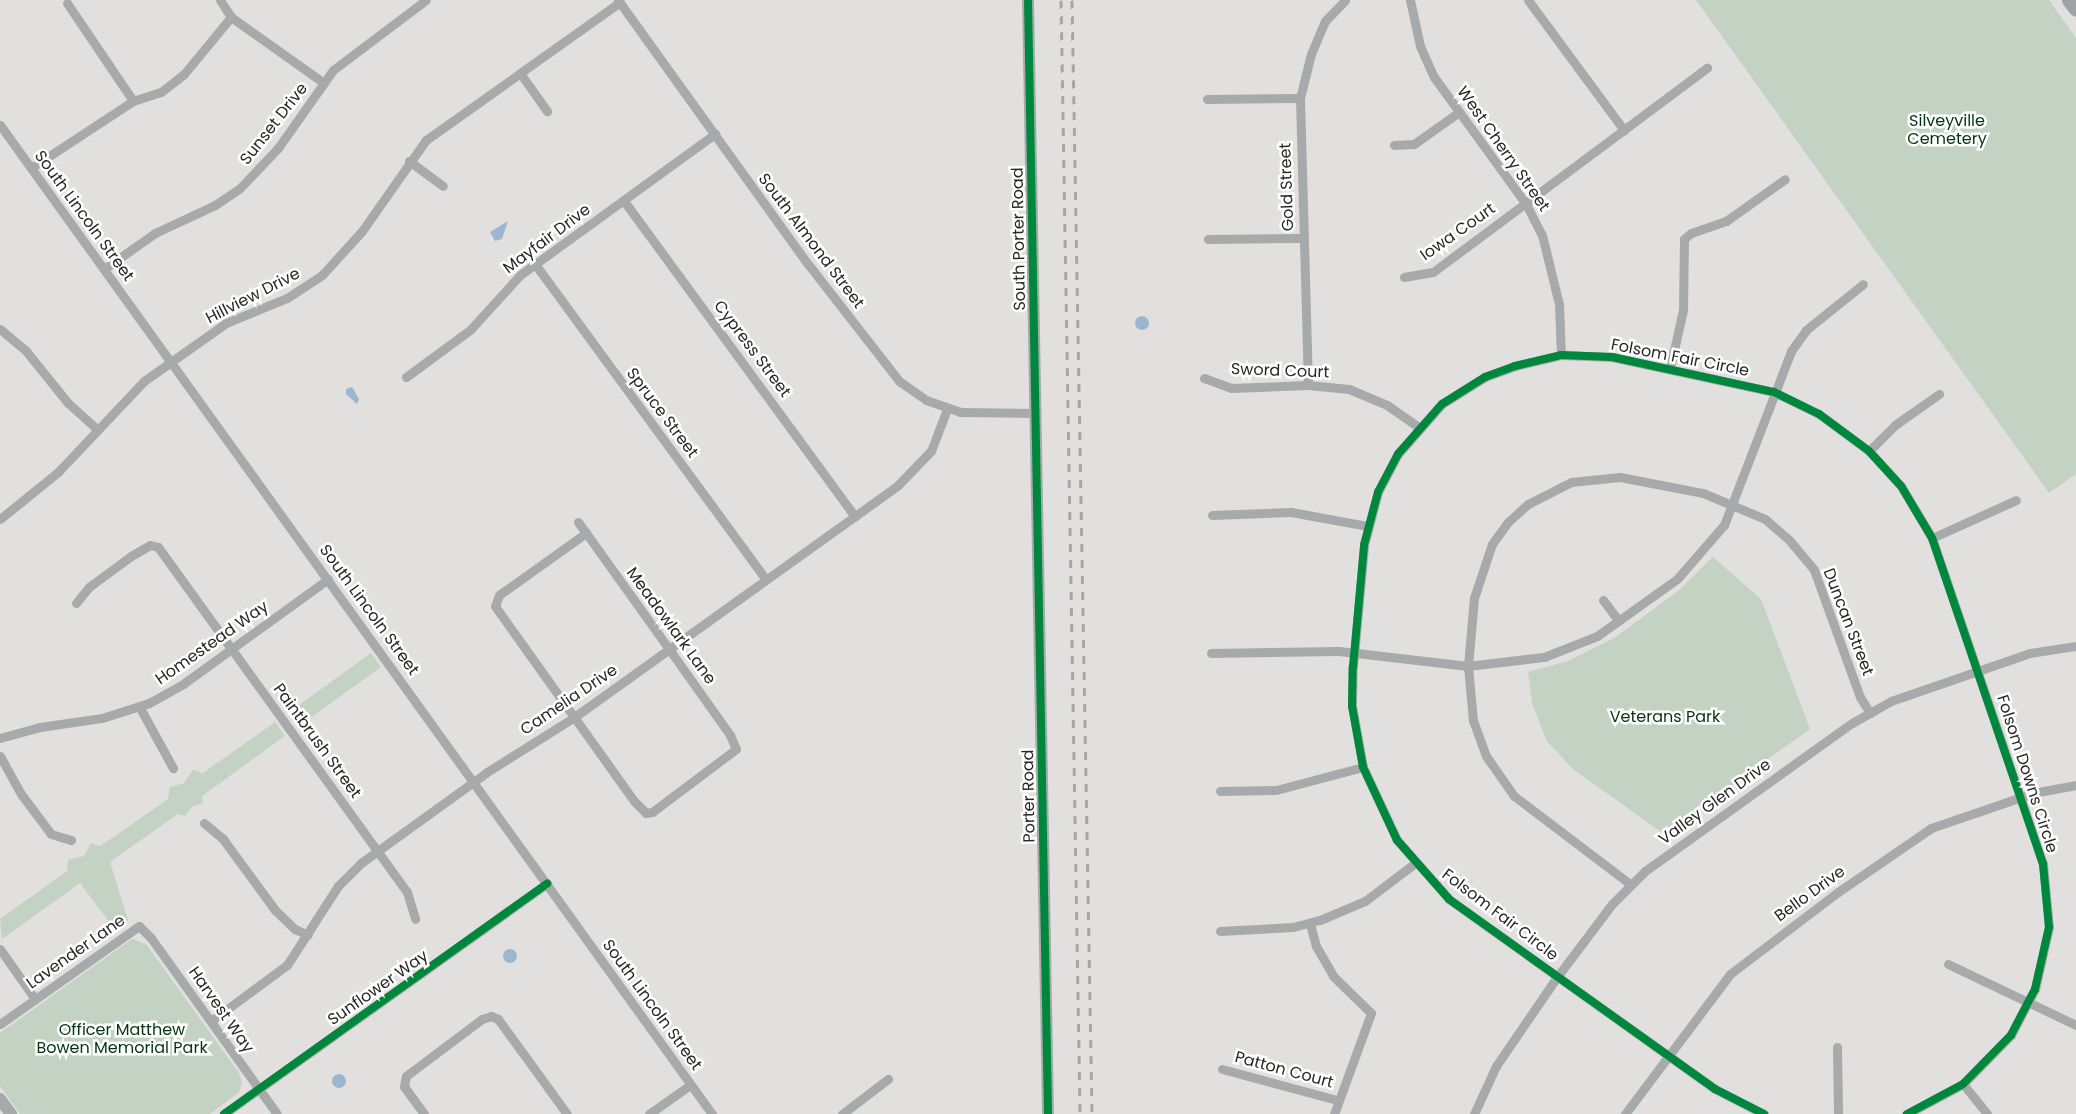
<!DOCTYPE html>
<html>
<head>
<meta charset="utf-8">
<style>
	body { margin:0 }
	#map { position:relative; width:2076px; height:1114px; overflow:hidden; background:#e2e0de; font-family:Poppins,sans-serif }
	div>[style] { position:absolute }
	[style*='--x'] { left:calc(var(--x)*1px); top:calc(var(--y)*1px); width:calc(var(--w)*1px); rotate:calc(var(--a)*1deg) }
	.green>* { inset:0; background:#c3d2c3 }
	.water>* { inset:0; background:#9db6d0 }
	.round { border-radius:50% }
	.minor>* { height:9px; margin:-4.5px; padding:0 4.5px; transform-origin:4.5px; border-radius:4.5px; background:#a6aaab }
	.tertiary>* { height:12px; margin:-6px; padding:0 6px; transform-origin:6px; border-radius:6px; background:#a6aaab }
	.primary>* { height:15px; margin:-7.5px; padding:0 7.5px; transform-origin:7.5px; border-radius:7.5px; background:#9ea3a3 }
	.rail>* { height:3px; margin-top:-1.5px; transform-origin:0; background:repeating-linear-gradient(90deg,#a6a6a7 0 8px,transparent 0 16px) }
	.cycleway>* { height:8px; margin:-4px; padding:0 4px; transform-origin:4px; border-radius:4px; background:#00873e }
	span { translate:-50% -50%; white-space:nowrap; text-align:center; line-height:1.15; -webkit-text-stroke:5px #fff; paint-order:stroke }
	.park-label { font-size:16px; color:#043512 }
	.street-label { font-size:16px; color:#282726 }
</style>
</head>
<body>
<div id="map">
	<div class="green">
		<i style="clip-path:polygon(1696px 0,2049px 0,2076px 38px,2076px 474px,2049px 493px)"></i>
		<i style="clip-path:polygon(1713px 557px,1761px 599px,1810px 729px,1664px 834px,1573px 769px,1547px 741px,1532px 703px,1528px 672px,1568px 661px,1614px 638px,1677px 592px)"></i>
		<i style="clip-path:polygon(371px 653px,381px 667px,298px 727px,288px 713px)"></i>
		<i style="clip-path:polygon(275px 722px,285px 736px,202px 796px,203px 803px,191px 807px,185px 816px,178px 814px,110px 862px,128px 920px,120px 928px,116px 931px,80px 883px,2px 939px,0 919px,67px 871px,68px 860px,84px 856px,91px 843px,100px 846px,115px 836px,168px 799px,170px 787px,184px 783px,193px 770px,203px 773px)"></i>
		<i style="clip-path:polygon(132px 939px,146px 944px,239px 1073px,242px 1082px,239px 1092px,210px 1114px,20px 1114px,0 1086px,0 1033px)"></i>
	</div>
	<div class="water">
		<i style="clip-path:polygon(508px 221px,502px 239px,495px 241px,490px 232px)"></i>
		<i class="round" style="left:1135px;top:316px;width:14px;height:14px"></i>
		<i style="clip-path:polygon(352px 387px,359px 399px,357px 404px,346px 394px,346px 389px)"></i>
		<i class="round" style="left:503px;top:949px;width:14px;height:14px"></i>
		<i class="round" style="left:332px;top:1074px;width:14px;height:14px"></i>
	</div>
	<div class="minor">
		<i style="--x:220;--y:0;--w:20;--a:57"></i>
		<i style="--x:231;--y:17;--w:114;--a:35.4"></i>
		<i style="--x:618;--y:0;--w:325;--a:54.3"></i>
		<i style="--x:808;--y:264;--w:148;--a:52.1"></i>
		<i style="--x:899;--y:381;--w:33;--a:35"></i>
		<i style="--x:926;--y:400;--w:36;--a:19"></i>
		<i style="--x:960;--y:412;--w:75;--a:0.8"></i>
		<i style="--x:1410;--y:0;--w:47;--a:77.7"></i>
		<i style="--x:1420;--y:46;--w:34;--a:66"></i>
		<i style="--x:1434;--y:77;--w:157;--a:54.1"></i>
		<i style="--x:1526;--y:204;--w:35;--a:63"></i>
		<i style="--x:1542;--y:235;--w:71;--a:76.2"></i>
		<i style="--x:1559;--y:304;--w:51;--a:87.8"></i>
		<i style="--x:1528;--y:0;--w:162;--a:53.6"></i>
		<i style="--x:67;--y:3;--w:118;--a:56"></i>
		<i style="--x:520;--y:73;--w:47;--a:54.6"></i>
		<i style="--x:1207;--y:99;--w:93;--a:-0.6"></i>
		<i style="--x:0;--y:125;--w:1219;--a:54.25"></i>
		<i style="--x:1394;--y:145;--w:20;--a:-3"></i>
		<i style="--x:1414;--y:144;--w:55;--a:-35.4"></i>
		<i style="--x:409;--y:161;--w:42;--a:36.3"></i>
		<i style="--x:31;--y:168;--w:122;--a:-33.3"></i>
		<i style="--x:133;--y:101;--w:29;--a:-18"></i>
		<i style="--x:161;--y:92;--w:29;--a:-38"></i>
		<i style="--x:184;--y:74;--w:74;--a:-50.5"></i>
		<i style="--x:624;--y:201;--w:391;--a:53.8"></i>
		<i style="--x:1208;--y:239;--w:96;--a:-0.6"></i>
		<i style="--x:535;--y:264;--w:391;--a:53.8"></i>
		<i style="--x:104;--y:269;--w:62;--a:-35.2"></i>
		<i style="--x:155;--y:233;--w:66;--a:-25"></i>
		<i style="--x:215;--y:205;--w:30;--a:-34"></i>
		<i style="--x:240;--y:188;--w:55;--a:-46.5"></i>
		<i style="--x:278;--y:148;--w:95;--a:-54.8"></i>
		<i style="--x:333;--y:70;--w:116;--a:-37"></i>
		<i style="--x:1404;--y:277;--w:29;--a:-10"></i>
		<i style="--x:1433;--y:272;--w:342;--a:-36.7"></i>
		<i style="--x:0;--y:329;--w:34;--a:40"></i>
		<i style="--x:26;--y:351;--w:67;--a:51.1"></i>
		<i style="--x:68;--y:403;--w:40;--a:42"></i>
		<i style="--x:1670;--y:368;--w:59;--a:-77.4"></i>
		<i style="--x:1683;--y:310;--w:71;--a:-89.2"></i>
		<i style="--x:1684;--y:239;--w:9;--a:-41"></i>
		<i style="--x:1691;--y:233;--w:37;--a:-19"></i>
		<i style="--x:1726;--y:221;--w:72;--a:-35.4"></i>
		<i style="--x:406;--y:377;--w:79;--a:-36.3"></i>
		<i style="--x:470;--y:330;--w:74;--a:-47.7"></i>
		<i style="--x:520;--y:275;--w:241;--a:-35.9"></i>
		<i style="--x:1204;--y:378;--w:29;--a:20"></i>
		<i style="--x:1231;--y:388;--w:77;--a:-2.2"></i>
		<i style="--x:1308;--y:385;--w:41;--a:5.6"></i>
		<i style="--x:1349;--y:389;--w:41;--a:22.8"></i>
		<i style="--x:1387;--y:405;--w:38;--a:35"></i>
		<i style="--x:1308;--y:385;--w:287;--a:-91.6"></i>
		<i style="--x:1300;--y:98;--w:45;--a:-76"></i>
		<i style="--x:1311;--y:54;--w:36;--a:-67"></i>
		<i style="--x:1325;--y:21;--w:29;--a:-46"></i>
		<i style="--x:1869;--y:451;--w:37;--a:-45"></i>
		<i style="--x:1895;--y:425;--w:54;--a:-35.2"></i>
		<i style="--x:1212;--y:515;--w:79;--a:-2.2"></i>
		<i style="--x:1291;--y:512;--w:77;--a:10.4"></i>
		<i style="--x:0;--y:519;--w:75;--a:-39"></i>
		<i style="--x:58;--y:472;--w:125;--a:-46.6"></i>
		<i style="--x:144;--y:381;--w:100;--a:-35.3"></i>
		<i style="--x:226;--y:323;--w:66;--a:-22.3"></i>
		<i style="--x:287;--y:298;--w:42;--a:-33.3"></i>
		<i style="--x:322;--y:275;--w:59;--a:-47.7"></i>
		<i style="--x:362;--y:231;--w:111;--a:-54.9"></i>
		<i style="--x:426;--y:140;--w:238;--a:-35.4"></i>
		<i style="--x:578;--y:522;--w:14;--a:54"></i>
		<i style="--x:586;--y:533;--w:125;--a:54.4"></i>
		<i style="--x:659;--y:635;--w:123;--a:54.6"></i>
		<i style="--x:730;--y:735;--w:15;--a:67"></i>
		<i style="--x:736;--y:749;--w:105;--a:143.1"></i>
		<i style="--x:652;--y:812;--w:6;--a:171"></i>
		<i style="--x:646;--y:813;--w:17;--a:-135"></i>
		<i style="--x:634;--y:801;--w:239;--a:-125.5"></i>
		<i style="--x:495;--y:606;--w:12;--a:-70"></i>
		<i style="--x:499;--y:595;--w:107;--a:-35.5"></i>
		<i style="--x:1932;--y:538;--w:92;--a:-24.3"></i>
		<i style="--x:1603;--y:600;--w:26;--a:53"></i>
		<i style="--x:76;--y:603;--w:21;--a:-51"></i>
		<i style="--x:89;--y:587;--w:52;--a:-36.4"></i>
		<i style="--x:131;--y:556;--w:22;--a:-30"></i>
		<i style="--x:150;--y:545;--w:8;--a:14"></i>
		<i style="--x:158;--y:547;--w:425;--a:54.2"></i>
		<i style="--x:407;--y:892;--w:28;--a:73"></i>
		<i style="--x:1211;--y:653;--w:128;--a:-0.9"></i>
		<i style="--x:1339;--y:651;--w:130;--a:6.6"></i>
		<i style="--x:1468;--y:666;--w:77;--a:-6.8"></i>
		<i style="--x:1544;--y:657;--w:57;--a:-21.6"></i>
		<i style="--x:1597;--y:636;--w:98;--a:-35.5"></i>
		<i style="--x:1677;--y:579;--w:72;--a:-49"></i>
		<i style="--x:1724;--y:525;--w:186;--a:-68.9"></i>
		<i style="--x:1791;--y:351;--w:26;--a:-54"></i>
		<i style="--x:1806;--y:330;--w:73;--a:-38.9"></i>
		<i style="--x:139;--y:706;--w:71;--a:61.3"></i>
		<i style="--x:0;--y:738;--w:41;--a:-15.4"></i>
		<i style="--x:40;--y:727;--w:63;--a:-8.3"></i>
		<i style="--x:102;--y:718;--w:49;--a:-17.7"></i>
		<i style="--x:149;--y:703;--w:39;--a:-29"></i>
		<i style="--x:183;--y:684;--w:179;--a:-35.9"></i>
		<i style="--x:0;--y:756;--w:43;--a:61.1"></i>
		<i style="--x:21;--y:794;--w:50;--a:53.1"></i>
		<i style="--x:51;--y:834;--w:21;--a:17"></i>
		<i style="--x:1220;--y:791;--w:56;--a:-1"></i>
		<i style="--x:1276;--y:790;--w:90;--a:-14.8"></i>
		<i style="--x:204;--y:823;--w:25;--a:40"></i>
		<i style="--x:223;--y:839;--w:88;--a:53.8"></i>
		<i style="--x:275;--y:910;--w:28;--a:44"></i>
		<i style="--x:295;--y:929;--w:14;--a:25"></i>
		<i style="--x:1630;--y:884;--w:146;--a:-142.8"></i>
		<i style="--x:1514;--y:796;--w:49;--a:-125"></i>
		<i style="--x:1486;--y:756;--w:37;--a:-110"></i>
		<i style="--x:1473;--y:721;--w:55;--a:-95.2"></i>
		<i style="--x:1468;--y:666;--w:68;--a:-85"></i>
		<i style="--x:1474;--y:598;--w:57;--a:-71.6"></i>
		<i style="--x:1492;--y:544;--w:27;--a:-54"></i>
		<i style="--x:1508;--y:522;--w:27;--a:-42"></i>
		<i style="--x:1528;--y:504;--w:48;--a:-27.1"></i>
		<i style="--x:1571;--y:482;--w:49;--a:-5.8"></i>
		<i style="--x:1620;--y:477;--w:85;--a:10.9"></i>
		<i style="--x:1703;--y:493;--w:67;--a:22.8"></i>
		<i style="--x:1765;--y:519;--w:33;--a:41"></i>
		<i style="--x:1790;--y:541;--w:38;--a:50"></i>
		<i style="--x:1814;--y:570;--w:135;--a:70.1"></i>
		<i style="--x:1860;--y:697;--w:19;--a:58"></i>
		<i style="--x:1310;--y:924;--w:23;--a:75"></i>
		<i style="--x:1316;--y:946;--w:34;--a:60"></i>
		<i style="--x:1333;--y:976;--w:53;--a:44.2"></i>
		<i style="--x:1371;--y:1013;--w:108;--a:110.1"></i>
		<i style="--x:1220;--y:931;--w:73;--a:-3.1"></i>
		<i style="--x:1293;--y:927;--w:28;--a:-15"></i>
		<i style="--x:1320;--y:920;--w:49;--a:-22.9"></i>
		<i style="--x:1365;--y:901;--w:61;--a:-37.1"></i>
		<i style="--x:0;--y:949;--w:61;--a:55"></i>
		<i style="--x:1948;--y:964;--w:142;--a:25.5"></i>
		<i style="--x:211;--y:1021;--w:94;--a:-36.4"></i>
		<i style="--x:287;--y:965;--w:94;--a:-57.2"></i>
		<i style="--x:338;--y:886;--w:33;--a:-45"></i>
		<i style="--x:361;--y:863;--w:155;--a:-35.8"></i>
		<i style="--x:487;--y:772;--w:102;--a:-32.1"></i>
		<i style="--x:573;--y:718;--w:400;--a:-35.6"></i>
		<i style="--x:898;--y:485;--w:47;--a:-45.9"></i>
		<i style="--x:931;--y:451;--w:45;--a:-69.1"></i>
		<i style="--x:0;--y:1024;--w:170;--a:-35.2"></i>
		<i style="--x:139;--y:926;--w:17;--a:45"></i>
		<i style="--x:151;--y:938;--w:216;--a:54.4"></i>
		<i style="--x:1837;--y:1047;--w:67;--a:89.1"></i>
		<i style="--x:1222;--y:1069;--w:119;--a:15.1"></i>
		<i style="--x:1963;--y:1084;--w:38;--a:51"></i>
		<i style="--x:224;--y:1114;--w:397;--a:-35.5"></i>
		<i style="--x:424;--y:1114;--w:34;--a:-126"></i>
		<i style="--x:404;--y:1086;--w:10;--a:-79"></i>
		<i style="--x:406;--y:1076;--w:95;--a:-36.9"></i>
		<i style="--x:482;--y:1019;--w:9;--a:-18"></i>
		<i style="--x:491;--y:1016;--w:8;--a:23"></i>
		<i style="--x:498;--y:1019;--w:117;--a:54"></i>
		<i style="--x:649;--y:1114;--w:50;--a:-35.3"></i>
		<i style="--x:842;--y:1114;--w:58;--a:-37.3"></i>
		<i style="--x:1474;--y:1114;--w:53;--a:-65.4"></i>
		<i style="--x:1496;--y:1066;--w:108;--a:-55.6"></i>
		<i style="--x:1557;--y:977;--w:91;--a:-53"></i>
		<i style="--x:1612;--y:904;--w:47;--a:-45"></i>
		<i style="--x:1645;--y:871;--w:254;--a:-35.6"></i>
		<i style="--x:1852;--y:723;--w:45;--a:-29.4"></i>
		<i style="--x:1891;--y:701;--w:147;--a:-19.1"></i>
		<i style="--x:2030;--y:653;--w:47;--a:-8.7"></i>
		<i style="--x:1625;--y:1114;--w:175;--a:-53.1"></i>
		<i style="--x:1730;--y:974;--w:136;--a:-37.2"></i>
		<i style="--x:1838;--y:892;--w:113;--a:-34.5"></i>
		<i style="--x:1931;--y:828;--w:108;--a:-18.9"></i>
		<i style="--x:2033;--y:793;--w:44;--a:-10.5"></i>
		<i style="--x:1764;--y:1114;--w:55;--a:-153"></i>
		<i style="--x:1715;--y:1089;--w:327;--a:-144.5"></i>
		<i style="--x:1449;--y:899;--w:79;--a:-131.4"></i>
		<i style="--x:1397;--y:840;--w:81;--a:-115"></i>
		<i style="--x:1363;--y:767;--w:62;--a:-100.2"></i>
		<i style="--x:1352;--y:706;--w:39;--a:-89"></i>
		<i style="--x:1353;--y:667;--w:122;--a:-84.8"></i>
		<i style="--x:1364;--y:545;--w:55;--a:-75.2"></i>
		<i style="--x:1378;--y:492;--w:43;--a:-62.2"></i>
		<i style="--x:1398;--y:454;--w:67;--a:-48.7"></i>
		<i style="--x:1442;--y:404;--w:51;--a:-32.1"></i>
		<i style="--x:1485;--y:377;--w:32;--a:-20"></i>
		<i style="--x:1515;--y:366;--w:47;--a:-13.4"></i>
		<i style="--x:1561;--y:355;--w:51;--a:2.2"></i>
		<i style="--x:1612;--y:357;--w:166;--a:12.2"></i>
		<i style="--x:1774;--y:392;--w:50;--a:26.1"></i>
		<i style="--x:1819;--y:414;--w:62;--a:36.5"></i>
		<i style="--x:1869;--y:451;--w:47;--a:47.6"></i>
		<i style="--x:1901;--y:486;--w:61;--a:59.2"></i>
		<i style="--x:1932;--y:538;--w:344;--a:71.2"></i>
		<i style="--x:2043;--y:864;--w:63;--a:84.6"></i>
		<i style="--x:2049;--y:927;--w:64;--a:102.7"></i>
		<i style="--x:2035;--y:989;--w:52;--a:117.6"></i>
		<i style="--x:2011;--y:1035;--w:69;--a:134.4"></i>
		<i style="--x:1963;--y:1084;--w:64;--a:151.8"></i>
	</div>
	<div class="tertiary">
		<i style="--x:1028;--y:0;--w:1114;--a:88.97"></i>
		<i style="--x:0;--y:1099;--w:19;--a:54"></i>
	</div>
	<div class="primary">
		<i style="--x:2069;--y:0;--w:11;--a:52"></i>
	</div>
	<div class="rail">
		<i style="--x:1061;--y:0;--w:1114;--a:89.02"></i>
		<i style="--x:1072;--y:0;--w:1114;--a:88.97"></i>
	</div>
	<div class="cycleway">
		<i style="--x:1028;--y:0;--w:1114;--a:88.97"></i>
		<i style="--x:224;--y:1114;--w:397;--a:-35.5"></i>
		<i style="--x:1764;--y:1114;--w:55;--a:-153"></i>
		<i style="--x:1715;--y:1089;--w:327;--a:-144.5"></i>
		<i style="--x:1449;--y:899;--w:79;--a:-131.4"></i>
		<i style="--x:1397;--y:840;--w:81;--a:-115"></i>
		<i style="--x:1363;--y:767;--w:62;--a:-100.2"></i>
		<i style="--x:1352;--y:706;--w:39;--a:-89"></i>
		<i style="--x:1353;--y:667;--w:122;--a:-84.8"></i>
		<i style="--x:1364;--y:545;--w:55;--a:-75.2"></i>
		<i style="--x:1378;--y:492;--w:43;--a:-62.2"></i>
		<i style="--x:1398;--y:454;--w:67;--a:-48.7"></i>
		<i style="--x:1442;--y:404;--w:51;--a:-32.1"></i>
		<i style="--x:1485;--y:377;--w:32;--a:-20"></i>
		<i style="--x:1515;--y:366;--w:47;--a:-13.4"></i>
		<i style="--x:1561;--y:355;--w:51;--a:2.2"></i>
		<i style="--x:1612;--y:357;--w:166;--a:12.2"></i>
		<i style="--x:1774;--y:392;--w:50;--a:26.1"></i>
		<i style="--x:1819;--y:414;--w:62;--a:36.5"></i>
		<i style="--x:1869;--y:451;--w:47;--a:47.6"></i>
		<i style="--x:1901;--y:486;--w:61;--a:59.2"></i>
		<i style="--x:1932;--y:538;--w:344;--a:71.2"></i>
		<i style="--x:2043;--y:864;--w:63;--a:84.6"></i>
		<i style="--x:2049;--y:927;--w:64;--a:102.7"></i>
		<i style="--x:2035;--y:989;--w:52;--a:117.6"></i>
		<i style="--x:2011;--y:1035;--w:69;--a:134.4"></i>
		<i style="--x:1963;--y:1084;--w:64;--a:151.8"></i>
	</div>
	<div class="park-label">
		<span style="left:1947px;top:130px">Silveyville<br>Cemetery</span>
		<span style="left:1665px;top:717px">Veterans Park</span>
		<span style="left:122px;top:1039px">Officer Matthew<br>Bowen Memorial Park</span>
	</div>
	<div class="street-label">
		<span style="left:274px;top:124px;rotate:-52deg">Sunset Drive</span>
		<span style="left:1503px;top:149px;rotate:55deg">West Cherry Street</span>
		<span style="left:1287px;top:187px;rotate:-92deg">Gold Street</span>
		<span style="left:84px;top:216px;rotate:54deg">South Lincoln Street</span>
		<span style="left:1458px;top:232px;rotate:-35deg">Iowa Court</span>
		<span style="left:547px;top:239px;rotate:-37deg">Mayfair Drive</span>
		<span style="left:1019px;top:239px;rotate:-91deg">South Porter Road</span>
		<span style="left:811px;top:241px;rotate:53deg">South Almond Street</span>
		<span style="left:253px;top:296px;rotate:-27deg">Hillview Drive</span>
		<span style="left:752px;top:349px;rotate:53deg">Cypress Street</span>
		<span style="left:1680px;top:358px;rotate:11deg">Folsom Fair Circle</span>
		<span style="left:1280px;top:371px;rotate:2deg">Sword Court</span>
		<span style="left:662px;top:413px;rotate:53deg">Spruce Street</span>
		<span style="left:369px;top:610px;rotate:54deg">South Lincoln Street</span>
		<span style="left:1848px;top:622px;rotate:69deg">Duncan Street</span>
		<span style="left:671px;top:626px;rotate:54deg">Meadowlark Lane</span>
		<span style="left:212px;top:643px;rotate:-35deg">Homestead Way</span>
		<span style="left:569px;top:700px;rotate:-34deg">Camelia Drive</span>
		<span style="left:317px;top:741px;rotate:54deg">Paintbrush Street</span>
		<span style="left:2027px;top:774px;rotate:72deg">Folsom Downs Circle</span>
		<span style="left:1029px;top:796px;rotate:-91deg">Porter Road</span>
		<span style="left:1715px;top:802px;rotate:-36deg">Valley Glen Drive</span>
		<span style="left:1810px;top:894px;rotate:-36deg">Bello Drive</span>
		<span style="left:1500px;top:915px;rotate:37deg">Folsom Fair Circle</span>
		<span style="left:76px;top:952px;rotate:-35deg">Lavender Lane</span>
		<span style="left:378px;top:988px;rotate:-35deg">Sunflower Way</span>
		<span style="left:652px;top:1005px;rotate:54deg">South Lincoln Street</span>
		<span style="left:221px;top:1010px;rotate:55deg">Harvest Way</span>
		<span style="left:1284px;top:1070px;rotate:15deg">Patton Court</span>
	</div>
</div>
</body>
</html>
